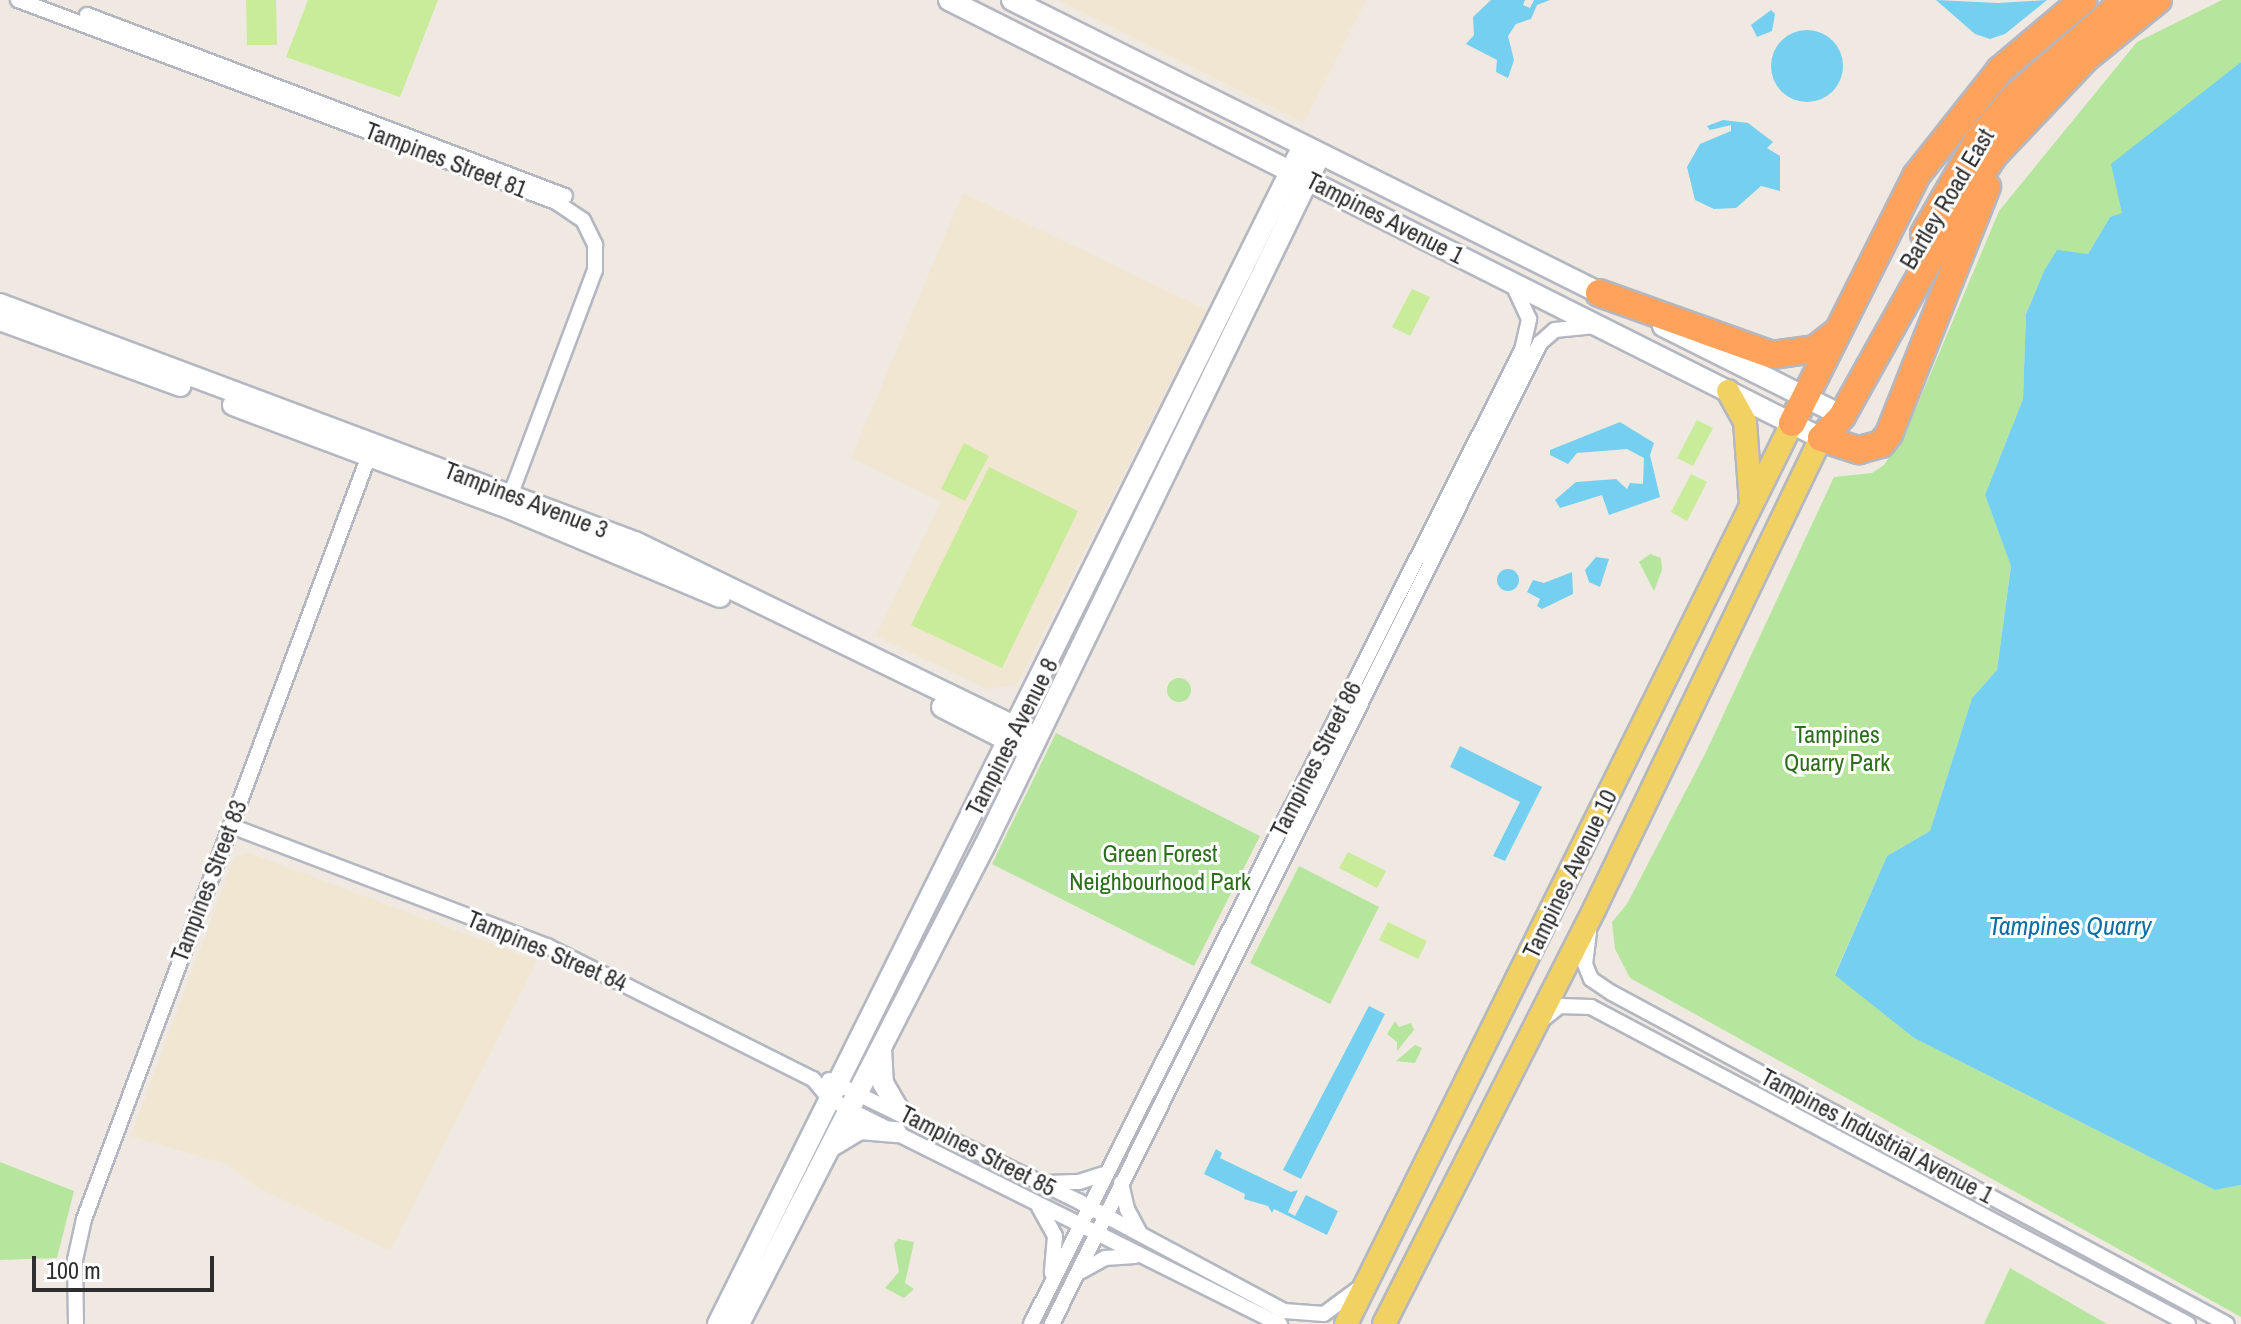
<!DOCTYPE html>
<html>
<head>
<meta charset="utf-8">
<style>
	body { margin:0 }
	#map { position:relative; width:2241px; height:1324px; overflow:hidden; background:#efe9e1; font-family:"Archivo Narrow",sans-serif }
	div>[style] { position:absolute }
	[style*='--x'] { left:calc(var(--x)*1px); top:calc(var(--y)*1px); width:calc(var(--w)*1px); rotate:calc(var(--a)*1deg) }
	.education>* { inset:0; background:#f0e6d1 }
	.green>* { inset:0; background:#b6e59e }
	.round { border-radius:50% }
	.pitch>* { inset:0; background:#c9ec9a }
	.water>* { inset:0; background:#75cff0 }
	.roads { filter:drop-shadow(2px 0 #b4b7c1) drop-shadow(-2px 0 #b4b7c1) drop-shadow(0 2px #b4b7c1) drop-shadow(0 -2px #b4b7c1) }
	.street>* { height:14px; margin:-7px; padding:0 7px; transform-origin:7px; border-radius:7px; background:#fff }
	.secondary>* { height:20px; margin:-10px; padding:0 10px; transform-origin:10px; border-radius:10px; background:#fff }
	.primary>* { height:22px; margin:-11px; padding:0 11px; transform-origin:11px; border-radius:11px; background:#f2d163 }
	.highway>* { height:26px; margin:-13px; padding:0 13px; transform-origin:13px; border-radius:13px; background:#ffa35c }
	span { translate:-50% -50%; white-space:nowrap; text-align:center; line-height:1.15; -webkit-text-stroke:6px #fff; paint-order:stroke }
	.street-label { font-size:24px; color:#2e2e2e }
	.park-label { font-size:24px; color:#2c6e1b }
	.water-label { font-size:26px; color:#0d6fa3; font-style:italic }
	.scale { position:absolute; left:32px; top:1256px; width:182px; height:36px; box-sizing:border-box; border:4px solid #2e2e2e; border-top:0; padding-left:10px; font-size:24px; line-height:28px; white-space:nowrap; color:#2e2e2e; -webkit-text-stroke:6px #fff; paint-order:stroke }
</style>
</head>
<body>
<div id="map">
	<div class="education">
		<i style="clip-path:polygon(1058px 0,1366px 0,1304px 123px)"></i>
		<i style="clip-path:polygon(963px 193px,1207px 310px,1017px 684px,987px 689px,876px 636px,941px 502px,851px 458px)"></i>
		<i style="clip-path:polygon(247px 852px,537px 961px,390px 1251px,257px 1187px,229px 1165px,131px 1136px,234px 858px)"></i>
	</div>
	<div class="green">
		<i style="clip-path:polygon(2222px 0,2241px 0,2241px 62px,2123px 201px,2123px 214px,2110px 217px,2088px 254px,2044px 271px,2026px 314px,2023px 399px,1985px 495px,2011px 565px,1997px 670px,1972px 698px,1930px 831px,1887px 856px,1835px 974px,1914px 1038px,2215px 1190px,2241px 1185px,2241px 1317px,1630px 978px,1615px 949px,1612px 922px,1627px 904px,1706px 752px,1834px 477px,1872px 473px,1884px 465px,1906px 432px,1999px 211px,2137px 42px)"></i>
		<i style="clip-path:polygon(1650px 554px,1661px 558px,1662px 570px,1654px 591px,1639px 562px)"></i>
		<i class="round" style="left:1167px;top:678px;width:24px;height:24px"></i>
		<i style="clip-path:polygon(1056px 733px,1260px 836px,1194px 966px,992px 864px)"></i>
		<i style="clip-path:polygon(1299px 866px,1379px 907px,1330px 1004px,1250px 963px)"></i>
		<i style="clip-path:polygon(1395px 1021px,1399px 1027px,1411px 1023px,1414px 1030px,1397px 1051px,1397px 1042px,1387px 1034px)"></i>
		<i style="clip-path:polygon(1415px 1045px,1422px 1048px,1415px 1063px,1396px 1061px)"></i>
		<i style="clip-path:polygon(0 1162px,74px 1191px,57px 1258px,0 1260px)"></i>
		<i style="clip-path:polygon(898px 1239px,914px 1242px,905px 1283px,914px 1289px,904px 1298px,885px 1288px,899px 1272px,894px 1244px)"></i>
		<i style="clip-path:polygon(2010px 1268px,2107px 1324px,1984px 1324px)"></i>
	</div>
	<div class="pitch">
		<i style="clip-path:polygon(246px 0,276px 0,277px 45px,247px 45px)"></i>
		<i style="clip-path:polygon(308px 0,438px 0,400px 97px,286px 57px)"></i>
		<i style="clip-path:polygon(1412px 289px,1430px 297px,1410px 336px,1392px 327px)"></i>
		<i style="clip-path:polygon(1697px 420px,1713px 428px,1693px 466px,1677px 458px)"></i>
		<i style="clip-path:polygon(964px 443px,989px 456px,965px 501px,941px 489px)"></i>
		<i style="clip-path:polygon(989px 467px,1078px 511px,1002px 668px,911px 625px)"></i>
		<i style="clip-path:polygon(1691px 474px,1707px 482px,1687px 521px,1671px 512px)"></i>
		<i style="clip-path:polygon(1348px 852px,1386px 871px,1377px 888px,1339px 868px)"></i>
		<i style="clip-path:polygon(1388px 922px,1427px 941px,1418px 959px,1379px 940px)"></i>
	</div>
	<div class="water">
		<i style="clip-path:polygon(1491px 0,1525px 0,1523px 5px,1530px 8px,1534px 0,1550px 0,1537px 5px,1531px 19px,1516px 24px,1508px 36px,1514px 60px,1508px 78px,1496px 72px,1497px 60px,1466px 44px,1474px 35px,1473px 17px)"></i>
		<i style="clip-path:polygon(1936px 0,1998px 3px,2047px 0,2005px 34px,1990px 39px,1975px 34px)"></i>
		<i style="clip-path:polygon(1771px 10px,1775px 14px,1772px 31px,1757px 37px,1751px 25px)"></i>
		<i class="round" style="left:1771px;top:30px;width:72px;height:72px"></i>
		<i style="clip-path:polygon(2241px 62px,2241px 1185px,2215px 1190px,1914px 1038px,1835px 975px,1887px 856px,1930px 831px,1972px 698px,1997px 670px,2011px 566px,1985px 495px,2023px 399px,2026px 314px,2044px 271px,2057px 250px,2088px 254px,2110px 217px,2122px 213px,2111px 164px)"></i>
		<i style="clip-path:polygon(1723px 120px,1748px 123px,1773px 142px,1767px 148px,1780px 156px,1780px 191px,1761px 186px,1736px 208px,1714px 209px,1695px 200px,1687px 167px,1700px 144px,1731px 131px,1731px 125px,1710px 130px,1707px 126px)"></i>
		<i style="clip-path:polygon(1620px 422px,1654px 443px,1650px 455px,1660px 497px,1609px 515px,1602px 495px,1560px 508px,1555px 500px,1576px 482px,1616px 479px,1627px 489px,1630px 483px,1643px 484px,1644px 458px,1627px 449px,1577px 453px,1568px 464px,1550px 455px,1550px 450px)"></i>
		<i style="clip-path:polygon(1596px 557px,1609px 559px,1600px 587px,1589px 582px,1585px 570px)"></i>
		<i class="round" style="left:1497px;top:569px;width:22px;height:22px"></i>
		<i style="clip-path:polygon(1572px 572px,1573px 594px,1542px 609px,1537px 606px,1540px 599px,1527px 592px,1533px 580px,1544px 583px)"></i>
		<i style="clip-path:polygon(1460px 746px,1542px 787px,1505px 861px,1493px 856px,1520px 802px,1450px 767px)"></i>
		<i style="clip-path:polygon(1369px 1006px,1385px 1014px,1301px 1179px,1283px 1170px)"></i>
		<i style="clip-path:polygon(1216px 1149px,1222px 1153px,1220px 1158px,1291px 1192px,1298px 1190px,1288px 1212px,1295px 1216px,1306px 1195px,1338px 1211px,1327px 1235px,1274px 1209px,1272px 1213px,1268px 1206px,1244px 1199px,1245px 1194px,1204px 1174px)"></i>
	</div>
	<div class="roads">
		<div class="street">
			<i style="--x:18;--y:0;--w:575;--a:20.58"></i>
			<i style="--x:556;--y:202;--w:32;--a:34"></i>
			<i style="--x:583;--y:220;--w:28;--a:64"></i>
			<i style="--x:595;--y:245;--w:25;--a:90"></i>
			<i style="--x:595;--y:270;--w:248;--a:110.6"></i>
			<i style="--x:87;--y:15;--w:511;--a:20.74"></i>
			<i style="--x:231;--y:826;--w:338;--a:20.8"></i>
			<i style="--x:547;--y:946;--w:297;--a:26.6"></i>
			<i style="--x:813;--y:1079;--w:25;--a:50"></i>
			<i style="--x:829;--y:1098;--w:31;--a:29"></i>
			<i style="--x:856;--y:1113;--w:474;--a:26.5"></i>
			<i style="--x:1589;--y:932;--w:32;--a:97"></i>
			<i style="--x:1585;--y:964;--w:16;--a:68"></i>
			<i style="--x:1591;--y:979;--w:25;--a:34"></i>
			<i style="--x:1612;--y:993;--w:698;--a:28.29"></i>
			<i style="--x:1542;--y:1020;--w:23;--a:-38"></i>
			<i style="--x:1560;--y:1006;--w:31;--a:2"></i>
			<i style="--x:1591;--y:1007;--w:676;--a:27.97"></i>
			<i style="--x:829;--y:1080;--w:277;--a:25.9"></i>
			<i style="--x:1078;--y:1201;--w:234;--a:28.1"></i>
			<i style="--x:1284;--y:1311;--w:40;--a:4.3"></i>
			<i style="--x:1324;--y:1314;--w:44;--a:-36.6"></i>
			<i style="--x:1047;--y:1183;--w:32;--a:-2"></i>
			<i style="--x:1079;--y:1182;--w:28;--a:-18"></i>
			<i style="--x:1121;--y:1183;--w:27;--a:77"></i>
			<i style="--x:1127;--y:1209;--w:27;--a:62"></i>
			<i style="--x:1039;--y:1207;--w:33;--a:61"></i>
			<i style="--x:1055;--y:1236;--w:37;--a:95"></i>
			<i style="--x:1080;--y:1272;--w:29;--a:-29"></i>
			<i style="--x:1105;--y:1258;--w:30;--a:-4"></i>
			<i style="--x:76;--y:1324;--w:64;--a:-90.9"></i>
			<i style="--x:75;--y:1260;--w:42;--a:-77.6"></i>
			<i style="--x:84;--y:1219;--w:821;--a:-69.53"></i>
			<i style="--x:1031;--y:1324;--w:1091;--a:-63.25"></i>
			<i style="--x:1522;--y:350;--w:32;--a:-77"></i>
			<i style="--x:1529;--y:319;--w:38;--a:-115"></i>
			<i style="--x:1052;--y:1324;--w:1096;--a:-63.55"></i>
			<i style="--x:1540;--y:343;--w:20;--a:-41"></i>
			<i style="--x:1555;--y:330;--w:40;--a:-5.7"></i>
		</div>
		<div class="secondary">
			<i style="--x:949;--y:0;--w:976;--a:26.67"></i>
			<i style="--x:1012;--y:0;--w:668;--a:26.49"></i>
			<i style="--x:0;--y:304;--w:678;--a:20.55"></i>
			<i style="--x:635;--y:542;--w:437;--a:25.9"></i>
			<i style="--x:0;--y:320;--w:192;--a:20.1"></i>
			<i style="--x:1663;--y:326;--w:188;--a:26.6"></i>
			<i style="--x:233;--y:405;--w:291;--a:20.5"></i>
			<i style="--x:506;--y:507;--w:232;--a:22.8"></i>
			<i style="--x:942;--y:707;--w:89;--a:26.9"></i>
			<i style="--x:881;--y:1048;--w:35;--a:87"></i>
			<i style="--x:883;--y:1083;--w:32;--a:60"></i>
			<i style="--x:830;--y:1147;--w:35;--a:-31"></i>
			<i style="--x:860;--y:1129;--w:36;--a:5"></i>
			<i style="--x:718;--y:1324;--w:1313;--a:-63.59"></i>
			<i style="--x:739;--y:1324;--w:538;--a:-62.82"></i>
			<i style="--x:985;--y:845;--w:765;--a:-64.11"></i>
		</div>
		<div class="primary">
			<i style="--x:1728;--y:391;--w:35;--a:61"></i>
			<i style="--x:1745;--y:422;--w:81;--a:85.8"></i>
			<i style="--x:1346;--y:1324;--w:1005;--a:-63.66"></i>
			<i style="--x:1384;--y:1324;--w:466;--a:-63.1"></i>
			<i style="--x:1595;--y:908;--w:522;--a:-64.32"></i>
		</div>
		<div class="highway">
			<i style="--x:1924;--y:234;--w:108;--a:-60.1"></i>
			<i style="--x:1978;--y:140;--w:56;--a:-50.1"></i>
			<i style="--x:2014;--y:97;--w:147;--a:-41.1"></i>
			<i style="--x:1599;--y:293;--w:184;--a:19.7"></i>
			<i style="--x:1772;--y:355;--w:43;--a:-7.9"></i>
			<i style="--x:1815;--y:349;--w:29;--a:-38"></i>
			<i style="--x:1792;--y:423;--w:276;--a:-63.3"></i>
			<i style="--x:1916;--y:176;--w:135;--a:-51.6"></i>
			<i style="--x:2000;--y:70;--w:109;--a:-40.1"></i>
			<i style="--x:1821;--y:438;--w:30;--a:-46"></i>
			<i style="--x:1842;--y:416;--w:226;--a:-60.8"></i>
			<i style="--x:1952;--y:219;--w:77;--a:-56.7"></i>
			<i style="--x:1994;--y:155;--w:135;--a:-46.5"></i>
			<i style="--x:2087;--y:57;--w:91;--a:-38.8"></i>
			<i style="--x:1821;--y:438;--w:40;--a:18"></i>
			<i style="--x:1859;--y:450;--w:23;--a:-15"></i>
			<i style="--x:1881;--y:444;--w:13;--a:-51"></i>
			<i style="--x:1889;--y:434;--w:266;--a:-68.4"></i>
		</div>
	</div>
	<div class="street-label">
		<span style="left:446px;top:160px;rotate:21deg">Tampines Street 81</span>
		<span style="left:1947px;top:199px;rotate:-59deg">Bartley Road East</span>
		<span style="left:1385px;top:218px;rotate:27deg">Tampines Avenue 1</span>
		<span style="left:526px;top:500px;rotate:21deg">Tampines Avenue 3</span>
		<span style="left:1012px;top:737px;rotate:-63deg">Tampines Avenue 8</span>
		<span style="left:1316px;top:759px;rotate:-63deg">Tampines Street 86</span>
		<span style="left:1570px;top:874px;rotate:-64deg">Tampines Avenue 10</span>
		<span style="left:209px;top:881px;rotate:-69deg">Tampines Street 83</span>
		<span style="left:547px;top:951px;rotate:23deg">Tampines Street 84</span>
		<span style="left:1877px;top:1136px;rotate:28deg">Tampines Industrial Avenue 1</span>
		<span style="left:978px;top:1151px;rotate:27deg">Tampines Street 85</span>
	</div>
	<div class="park-label">
		<span style="left:1837px;top:749px">Tampines<br>Quarry Park</span>
		<span style="left:1160px;top:868px">Green Forest<br>Neighbourhood Park</span>
	</div>
	<div class="water-label">
		<span style="left:2070px;top:926px">Tampines Quarry</span>
	</div>
	<div class="scale">100 m</div>
</div>
</body>
</html>
